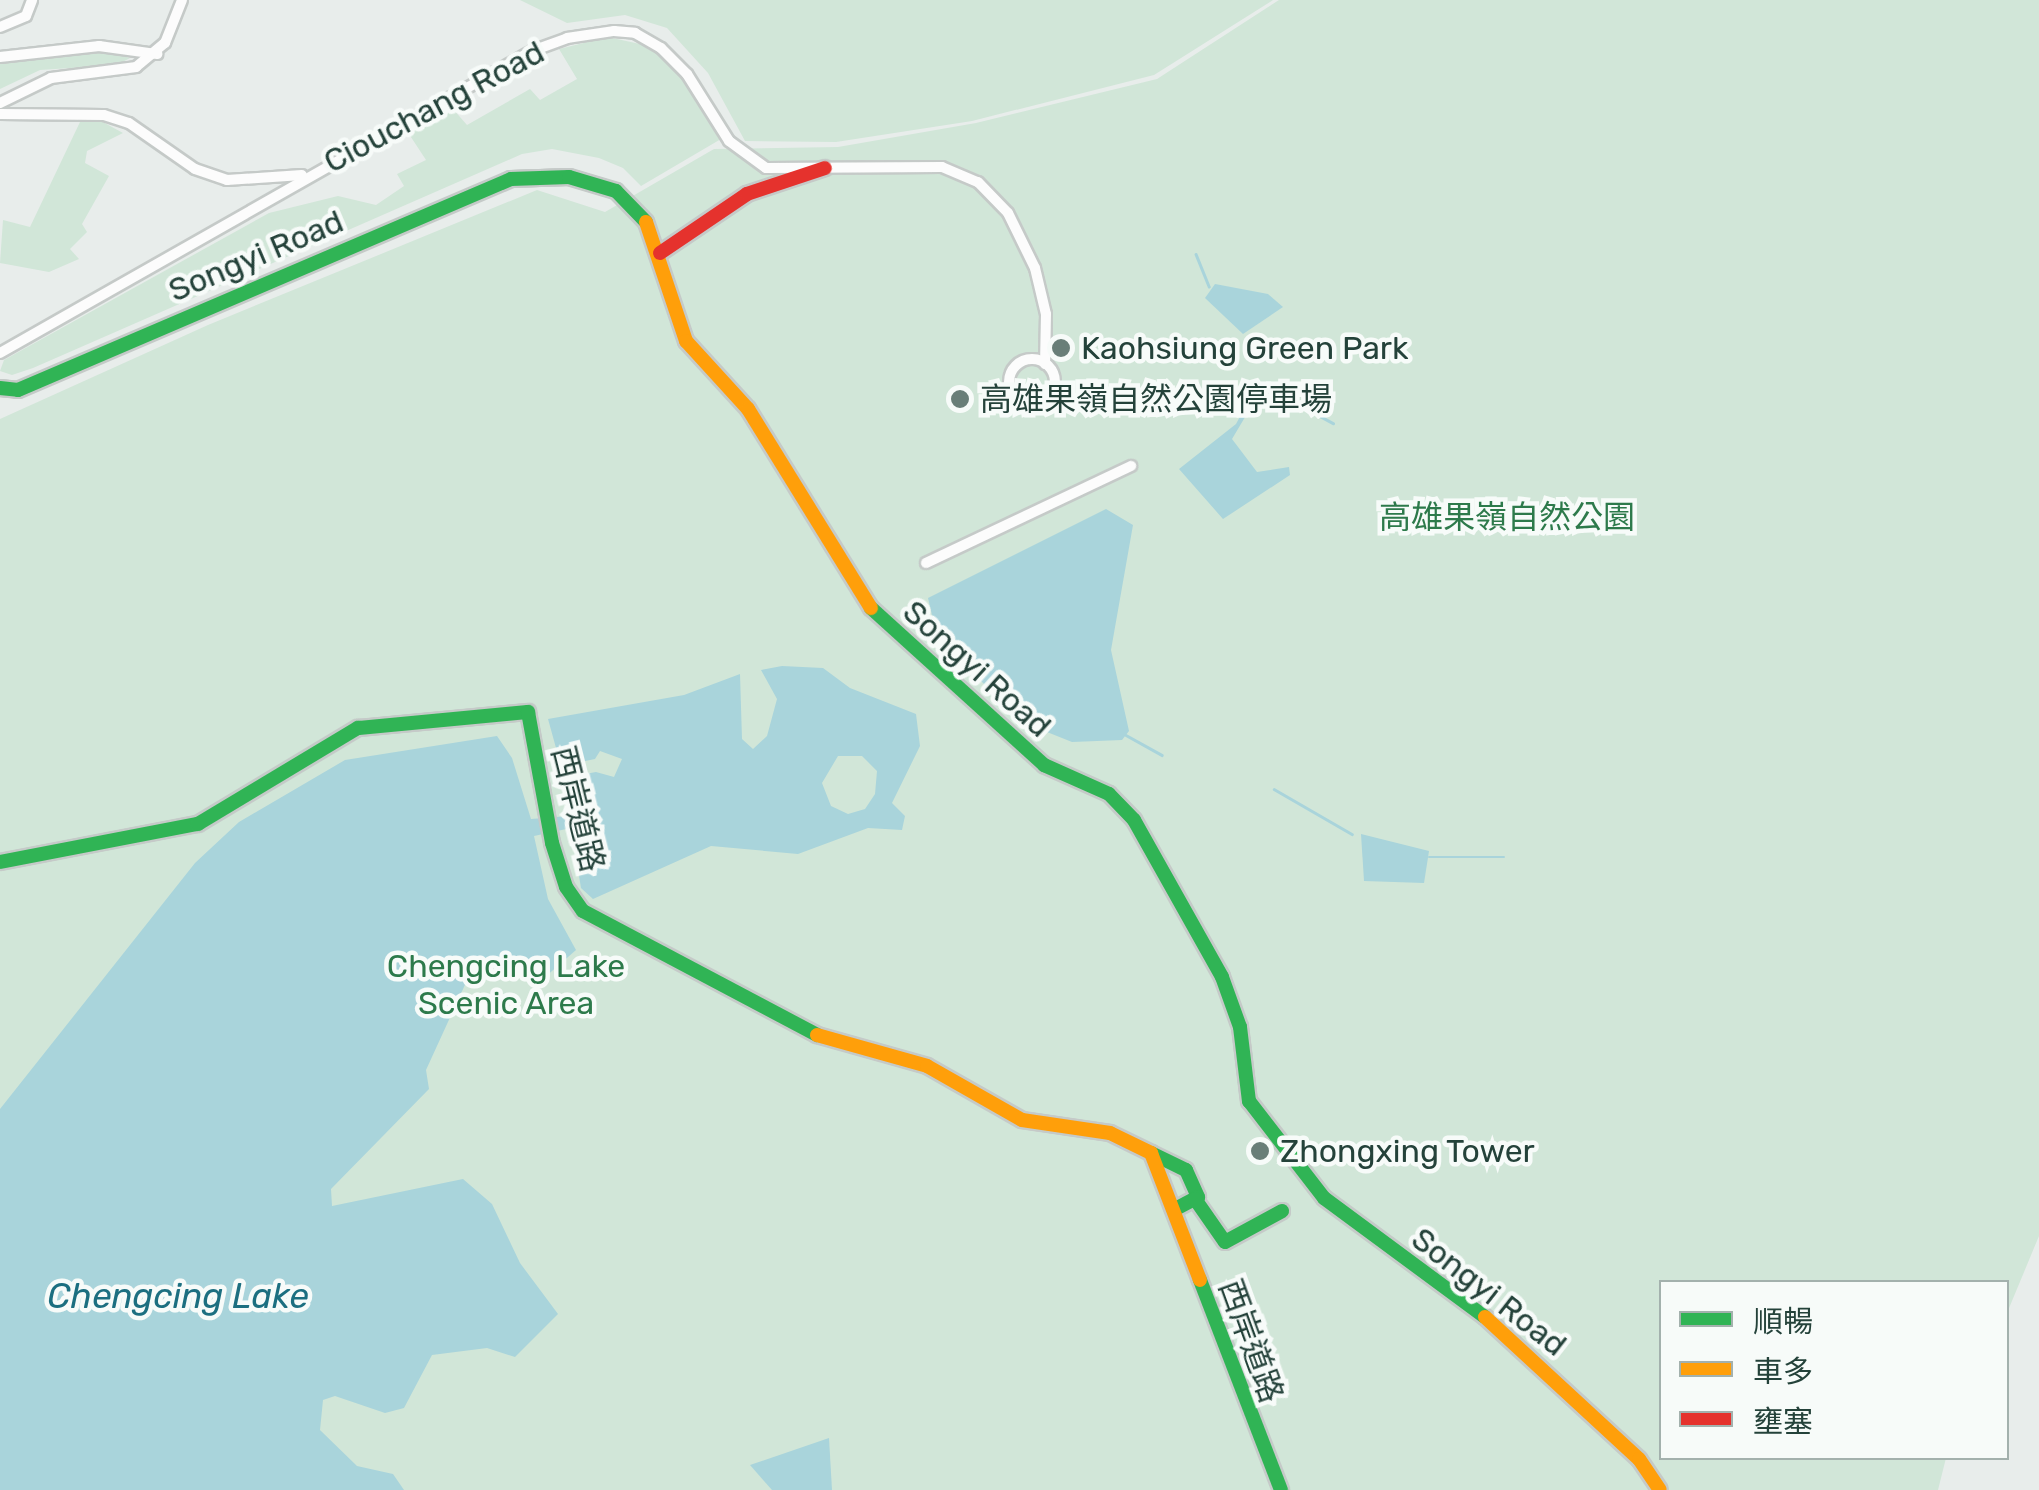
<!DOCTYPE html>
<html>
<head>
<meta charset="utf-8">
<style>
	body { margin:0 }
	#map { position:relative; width:2039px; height:1490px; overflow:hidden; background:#e8edeb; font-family:Rubik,"Noto Sans TC",sans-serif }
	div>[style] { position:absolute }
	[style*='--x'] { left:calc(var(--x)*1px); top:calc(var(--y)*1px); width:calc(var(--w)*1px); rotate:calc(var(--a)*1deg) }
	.green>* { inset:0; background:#d1e6d8 }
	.water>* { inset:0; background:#a9d4db }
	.stream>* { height:2.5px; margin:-1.25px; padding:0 1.25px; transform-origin:1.25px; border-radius:1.25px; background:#a9d4db }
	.roads { filter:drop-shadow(2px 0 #c5cac8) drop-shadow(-2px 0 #c5cac8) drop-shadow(0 2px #c5cac8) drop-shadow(0 -2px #c5cac8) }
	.street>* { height:10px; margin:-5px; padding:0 5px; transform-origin:5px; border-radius:5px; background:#fcfcfc }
	.street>.ring { margin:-5px; padding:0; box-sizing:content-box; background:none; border:10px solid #fcfcfc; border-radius:50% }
	.fast>* { height:14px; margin:-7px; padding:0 7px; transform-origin:7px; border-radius:7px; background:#30b455 }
	.slow>* { height:14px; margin:-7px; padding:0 7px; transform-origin:7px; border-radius:7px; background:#ff9f0a }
	.jam>* { height:14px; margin:-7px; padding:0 7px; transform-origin:7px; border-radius:7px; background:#e5322d }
	.dots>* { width:28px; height:28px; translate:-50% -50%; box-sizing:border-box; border:5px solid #f7fbf9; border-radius:50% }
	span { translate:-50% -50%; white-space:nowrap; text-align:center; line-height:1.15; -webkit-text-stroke:9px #f7fbf9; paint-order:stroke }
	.street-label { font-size:32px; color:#24423a }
	.poi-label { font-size:32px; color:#24423a }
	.left { translate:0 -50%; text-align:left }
	.park-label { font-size:32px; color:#2d7a4b }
	.water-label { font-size:35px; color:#1c6f80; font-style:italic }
	.legend { position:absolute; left:1659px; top:1280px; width:350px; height:180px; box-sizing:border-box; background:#f7fbf9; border:2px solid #a3b1ad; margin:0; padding:12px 18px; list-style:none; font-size:30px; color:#24423a }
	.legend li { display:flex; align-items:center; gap:20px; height:50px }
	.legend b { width:50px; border:2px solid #a3b1ad }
</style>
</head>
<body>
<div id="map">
	<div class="green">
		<i style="clip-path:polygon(520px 0,1273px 0,1154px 75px,972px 121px,836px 142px,745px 141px,708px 73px,667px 28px,625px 15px,567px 23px)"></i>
		<i style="clip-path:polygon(1279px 0,2039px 0,2039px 1236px,2007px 1313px,2006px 1282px,1662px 1282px,1662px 1458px,1946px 1458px,1938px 1490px,0 1490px,0 419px,208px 325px,537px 190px,605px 212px,714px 149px,838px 147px,976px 123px,1157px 79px)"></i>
		<i style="clip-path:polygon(608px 37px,649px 46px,675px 68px,721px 139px,641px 186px,623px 168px,599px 158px,552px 149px,522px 154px,33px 368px,12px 375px,0 371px,4px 360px,269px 213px,338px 196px,376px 205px,404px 186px,397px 174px,426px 160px,407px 131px,453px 109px,467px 125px,530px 89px,540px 100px,577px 79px,559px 49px)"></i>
		<i style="clip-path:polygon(99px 50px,130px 58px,117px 65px,40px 70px,0 89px,0 63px)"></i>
		<i style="clip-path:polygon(101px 121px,123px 133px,87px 151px,85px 163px,109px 176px,82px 224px,87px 232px,70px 249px,79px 259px,49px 272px,0 263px,3px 220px,30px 227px,80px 122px)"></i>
	</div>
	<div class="water">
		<i style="clip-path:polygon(1215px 284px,1268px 294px,1283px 307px,1243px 334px,1205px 298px)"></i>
		<i style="clip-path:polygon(1267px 384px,1282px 398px,1257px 397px,1232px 439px,1257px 472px,1289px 467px,1290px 475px,1223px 519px,1179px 469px,1236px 424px,1254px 390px)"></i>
		<i style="clip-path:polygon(1106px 509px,1133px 525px,1111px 650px,1129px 731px,1122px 740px,1072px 742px,1027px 724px,938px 641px,928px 598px)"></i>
		<i style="clip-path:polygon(evenodd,782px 666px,823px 668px,850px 688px,916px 714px,920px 746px,892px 803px,905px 816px,902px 830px,868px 828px,798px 854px,711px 846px,593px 899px,581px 888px,571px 828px,534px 836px,548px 899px,576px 950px,536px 985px,521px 969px,497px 960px,469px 976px,426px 1070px,429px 1089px,331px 1189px,332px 1206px,463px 1179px,492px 1204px,520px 1263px,558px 1314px,515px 1357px,487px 1348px,432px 1355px,404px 1408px,385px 1413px,335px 1396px,323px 1400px,320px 1430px,357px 1466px,393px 1474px,404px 1490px,0 1490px,0 1109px,195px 863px,239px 822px,345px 760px,497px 736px,512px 758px,531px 819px,569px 816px,563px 778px,596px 772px,614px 777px,622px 759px,600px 751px,595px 759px,561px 766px,548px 719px,684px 695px,740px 674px,742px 739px,753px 749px,767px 736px,777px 699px,761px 670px,782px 666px,838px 756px,862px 756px,877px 771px,875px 794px,865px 809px,848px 814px,831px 806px,822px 783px,838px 756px)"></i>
		<i style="clip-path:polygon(1361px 834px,1429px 851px,1424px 883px,1364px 881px)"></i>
		<i style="clip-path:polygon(829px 1438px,832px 1490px,772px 1490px,750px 1465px)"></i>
	</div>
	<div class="stream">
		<i style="--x:1196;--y:254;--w:35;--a:68"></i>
		<i style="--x:1283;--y:396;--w:57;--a:28.4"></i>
		<i style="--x:1126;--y:735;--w:41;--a:29.1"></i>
		<i style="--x:1274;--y:789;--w:90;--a:30"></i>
		<i style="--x:1429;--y:857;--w:75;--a:0"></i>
	</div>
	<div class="roads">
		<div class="street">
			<i style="--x:0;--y:27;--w:28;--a:-23"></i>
			<i style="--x:26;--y:16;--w:17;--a:-69"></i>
			<i style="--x:0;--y:57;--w:100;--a:-6.3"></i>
			<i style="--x:99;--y:46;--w:59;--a:7.9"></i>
			<i style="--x:0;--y:103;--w:57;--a:-26.1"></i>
			<i style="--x:51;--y:78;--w:86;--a:-7.4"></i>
			<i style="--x:136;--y:67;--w:38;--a:-40"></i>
			<i style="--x:165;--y:43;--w:46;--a:-68.4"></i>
			<i style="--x:0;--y:114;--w:104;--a:0.6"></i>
			<i style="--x:104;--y:115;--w:26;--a:18"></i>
			<i style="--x:129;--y:123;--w:80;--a:34.9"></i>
			<i style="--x:195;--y:169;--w:34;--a:19"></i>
			<i style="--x:227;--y:180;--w:75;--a:-3.8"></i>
			<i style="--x:0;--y:353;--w:612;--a:-29.58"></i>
			<i style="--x:532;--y:51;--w:37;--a:-20"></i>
			<i style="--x:567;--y:38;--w:48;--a:-8.5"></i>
			<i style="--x:614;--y:31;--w:21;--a:5"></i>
			<i style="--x:635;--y:33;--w:30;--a:30"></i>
			<i style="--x:661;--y:48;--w:37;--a:45"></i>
			<i style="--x:687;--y:74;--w:79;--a:57.9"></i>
			<i style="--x:729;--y:141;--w:46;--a:36.1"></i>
			<i style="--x:766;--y:168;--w:176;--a:-0.3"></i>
			<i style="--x:942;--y:167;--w:39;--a:23"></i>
			<i style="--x:978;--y:182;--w:43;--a:45.9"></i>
			<i style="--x:1008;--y:213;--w:61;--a:63.9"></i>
			<i style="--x:1035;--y:268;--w:47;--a:76.6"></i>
			<i style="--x:1046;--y:314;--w:50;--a:91.1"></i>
			<i class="ring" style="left:1009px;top:359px;width:36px;height:36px"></i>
			<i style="--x:926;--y:563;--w:227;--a:-25.3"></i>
		</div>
		<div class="fast">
			<i style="--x:0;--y:388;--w:18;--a:6"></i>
			<i style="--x:18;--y:390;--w:536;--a:-23.17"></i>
			<i style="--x:511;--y:179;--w:58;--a:-2"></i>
			<i style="--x:569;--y:177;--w:49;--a:16.6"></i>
			<i style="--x:616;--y:191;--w:43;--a:45.9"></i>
			<i style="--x:871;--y:608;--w:234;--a:42.2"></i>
			<i style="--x:1044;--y:765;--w:71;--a:24"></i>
			<i style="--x:1109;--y:794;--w:36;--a:46"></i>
			<i style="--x:1134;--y:820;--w:180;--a:60.7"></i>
			<i style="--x:1222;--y:977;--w:53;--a:70.2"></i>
			<i style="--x:1240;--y:1027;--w:75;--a:83.1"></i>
			<i style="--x:1249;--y:1101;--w:123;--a:52.3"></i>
			<i style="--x:1324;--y:1198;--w:200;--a:36.5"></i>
			<i style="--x:0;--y:862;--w:202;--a:-10.9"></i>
			<i style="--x:198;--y:824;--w:187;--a:-31"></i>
			<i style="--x:358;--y:728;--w:171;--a:-5.4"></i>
			<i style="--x:528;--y:712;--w:133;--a:79.6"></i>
			<i style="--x:552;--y:843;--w:46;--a:72.3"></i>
			<i style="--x:566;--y:887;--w:29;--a:55"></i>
			<i style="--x:583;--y:911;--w:265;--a:27.9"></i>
			<i style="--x:1151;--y:1153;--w:39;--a:26"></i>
			<i style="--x:1186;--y:1170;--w:30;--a:66"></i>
			<i style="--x:1198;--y:1197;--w:24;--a:152"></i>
			<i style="--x:1195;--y:1199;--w:52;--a:55.1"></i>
			<i style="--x:1225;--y:1242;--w:65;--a:-28.5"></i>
			<i style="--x:1200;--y:1280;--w:225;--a:68.9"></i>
		</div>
		<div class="slow">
			<i style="--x:646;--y:222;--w:126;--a:71.4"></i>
			<i style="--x:686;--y:341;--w:92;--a:47.6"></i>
			<i style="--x:748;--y:409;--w:234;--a:58.3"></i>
			<i style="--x:817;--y:1035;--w:114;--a:15.7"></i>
			<i style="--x:927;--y:1066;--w:109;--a:29.6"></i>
			<i style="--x:1022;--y:1120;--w:89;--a:8.4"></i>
			<i style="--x:1110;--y:1133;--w:46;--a:26"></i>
			<i style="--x:1151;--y:1153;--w:136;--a:68.9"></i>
			<i style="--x:1485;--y:1317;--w:209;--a:42.7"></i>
			<i style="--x:1639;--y:1459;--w:37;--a:56"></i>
		</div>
		<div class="jam">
			<i style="--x:660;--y:253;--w:105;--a:-34.1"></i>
			<i style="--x:747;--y:194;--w:82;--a:-18.4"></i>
		</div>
	</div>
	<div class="dots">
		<i style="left:1061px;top:348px;background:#697e78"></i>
		<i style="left:960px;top:399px;background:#697e78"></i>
		<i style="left:1260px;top:1151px;background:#697e78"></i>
	</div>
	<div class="street-label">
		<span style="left:434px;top:107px;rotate:-28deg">Ciouchang Road</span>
		<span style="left:256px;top:256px;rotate:-23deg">Songyi Road</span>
		<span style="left:977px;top:669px;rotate:42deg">Songyi Road</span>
		<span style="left:578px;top:809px;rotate:76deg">西岸道路</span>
		<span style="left:1489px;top:1292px;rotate:38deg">Songyi Road</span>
		<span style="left:1251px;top:1341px;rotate:70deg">西岸道路</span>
	</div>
	<div class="poi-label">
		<span class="left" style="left:1081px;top:348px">Kaohsiung Green Park</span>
		<span class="left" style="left:980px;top:399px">高雄果嶺自然公園停車場</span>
		<span class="left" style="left:1280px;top:1151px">Zhongxing Tower</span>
	</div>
	<div class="park-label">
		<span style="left:1507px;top:517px">高雄果嶺自然公園</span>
		<span style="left:506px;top:985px">Chengcing Lake<br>Scenic Area</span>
	</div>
	<div class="water-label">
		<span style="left:178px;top:1296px">Chengcing Lake</span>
	</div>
	<ul class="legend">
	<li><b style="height:12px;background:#30b455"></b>順暢</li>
	<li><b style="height:12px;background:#ff9f0a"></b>車多</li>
	<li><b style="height:12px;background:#e5322d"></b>壅塞</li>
	</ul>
</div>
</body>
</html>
